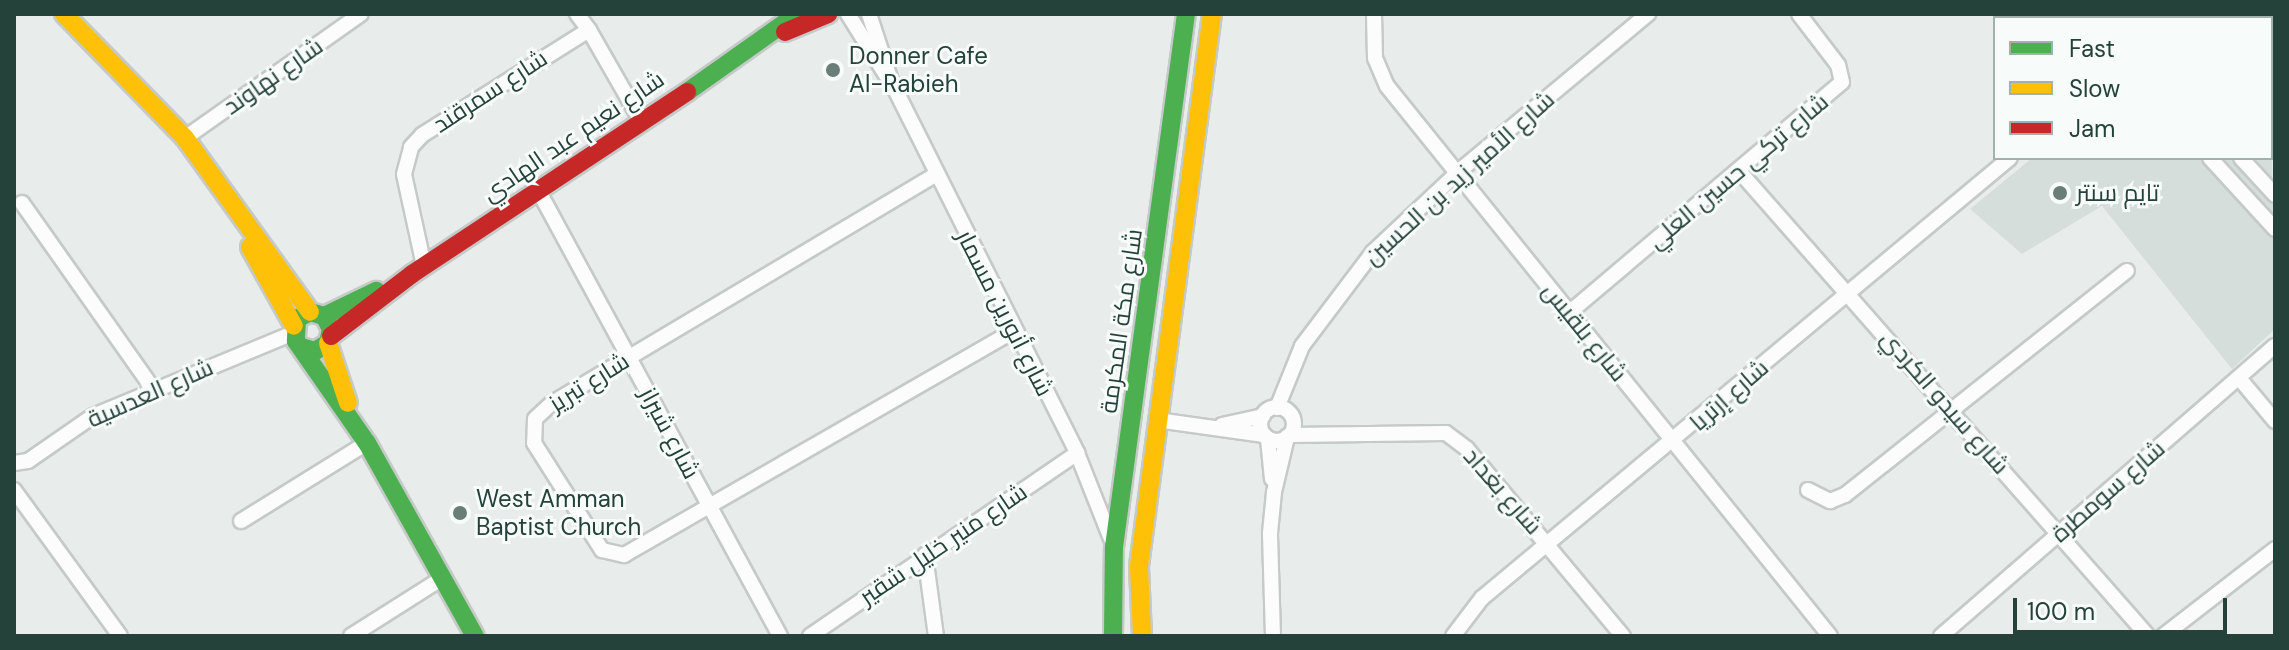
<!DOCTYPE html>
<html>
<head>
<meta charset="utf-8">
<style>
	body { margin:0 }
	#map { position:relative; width:2289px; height:650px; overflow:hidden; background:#e8edeb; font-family:"DM Sans",Cairo,sans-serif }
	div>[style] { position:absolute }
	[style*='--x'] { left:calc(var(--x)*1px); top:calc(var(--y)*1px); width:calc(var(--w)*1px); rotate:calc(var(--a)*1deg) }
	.built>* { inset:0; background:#d6dedb }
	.roads { filter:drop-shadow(2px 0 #c5cac8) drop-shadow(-2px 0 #c5cac8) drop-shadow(0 2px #c5cac8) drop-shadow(0 -2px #c5cac8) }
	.street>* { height:14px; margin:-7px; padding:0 7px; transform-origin:7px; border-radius:7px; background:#fcfcfc }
	.street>.ring { margin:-7px; padding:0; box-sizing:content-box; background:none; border:14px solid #fcfcfc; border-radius:50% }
	.fast>* { height:18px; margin:-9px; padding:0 9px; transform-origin:9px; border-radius:9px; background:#4caf50 }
	.slow>* { height:18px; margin:-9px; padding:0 9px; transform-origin:9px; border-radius:9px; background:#ffc107 }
	.jam>* { height:18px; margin:-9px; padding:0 9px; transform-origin:9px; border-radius:9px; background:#c62828 }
	.dots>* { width:22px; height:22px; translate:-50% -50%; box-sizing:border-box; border:4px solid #f7fbf9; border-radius:50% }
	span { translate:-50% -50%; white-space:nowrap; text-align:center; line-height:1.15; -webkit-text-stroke:6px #f7fbf9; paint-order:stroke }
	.poi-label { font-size:24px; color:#24423a }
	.left { translate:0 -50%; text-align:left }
	.street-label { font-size:24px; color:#24423a }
	.frame { position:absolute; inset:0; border:16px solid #24423a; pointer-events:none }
	.legend { position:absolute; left:1993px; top:16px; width:280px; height:144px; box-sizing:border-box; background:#f7fbf9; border:2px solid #a3b1ad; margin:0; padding:10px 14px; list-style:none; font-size:24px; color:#24423a }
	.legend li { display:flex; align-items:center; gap:16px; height:40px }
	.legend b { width:40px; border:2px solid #a3b1ad }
	.scale { position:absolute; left:2013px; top:598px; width:214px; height:36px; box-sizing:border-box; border:4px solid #24423a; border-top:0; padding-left:10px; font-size:24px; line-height:28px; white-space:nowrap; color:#24423a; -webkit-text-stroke:6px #f7fbf9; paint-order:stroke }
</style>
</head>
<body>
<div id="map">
	<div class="built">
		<i style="clip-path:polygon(2271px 84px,2275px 329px,2232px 369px,2102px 206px,2022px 254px,1970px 209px,2032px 158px,2271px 158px)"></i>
	</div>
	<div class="roads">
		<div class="street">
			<i style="--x:577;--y:14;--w:20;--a:53"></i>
			<i style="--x:848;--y:14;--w:72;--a:58.1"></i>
			<i style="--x:869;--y:14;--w:71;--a:71.8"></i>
			<i style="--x:891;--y:81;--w:416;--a:63.4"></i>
			<i style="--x:1077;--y:453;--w:92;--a:68.4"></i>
			<i style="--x:1374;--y:14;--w:44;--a:88.7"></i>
			<i style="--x:1375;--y:58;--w:30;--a:67"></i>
			<i style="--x:1387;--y:86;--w:706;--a:51.15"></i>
			<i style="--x:2099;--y:14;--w:5;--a:53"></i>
			<i style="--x:2178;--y:18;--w:6;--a:-39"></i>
			<i style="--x:185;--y:138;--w:215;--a:-35.2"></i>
			<i style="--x:2210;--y:158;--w:96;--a:47.5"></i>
			<i style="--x:2241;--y:158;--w:50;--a:47.4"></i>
			<i style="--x:1739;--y:171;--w:619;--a:48.67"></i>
			<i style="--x:935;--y:175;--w:446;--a:149.2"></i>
			<i style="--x:552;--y:403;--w:23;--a:137"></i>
			<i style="--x:535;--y:419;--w:24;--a:92"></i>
			<i style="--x:534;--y:443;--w:127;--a:57.6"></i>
			<i style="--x:602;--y:550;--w:23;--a:13"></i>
			<i style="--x:624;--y:555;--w:450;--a:-29.9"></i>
			<i style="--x:537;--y:188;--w:510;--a:61.52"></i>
			<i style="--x:22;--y:203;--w:229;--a:54.8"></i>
			<i style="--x:424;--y:266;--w:94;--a:-102.3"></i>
			<i style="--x:404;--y:174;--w:28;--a:-75"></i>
			<i style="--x:411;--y:147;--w:16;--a:-47"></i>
			<i style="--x:422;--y:135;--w:197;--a:-32.2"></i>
			<i style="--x:589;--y:30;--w:103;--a:60.2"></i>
			<i style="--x:1570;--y:312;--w:356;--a:-40.2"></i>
			<i style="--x:1842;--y:82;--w:17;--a:-103"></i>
			<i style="--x:1838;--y:65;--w:64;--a:-127.4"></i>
			<i style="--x:2239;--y:378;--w:56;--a:50.1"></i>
			<i class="ring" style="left:1260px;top:407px;width:20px;height:20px"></i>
			<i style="--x:1277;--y:408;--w:67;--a:-68"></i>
			<i style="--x:1302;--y:346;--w:118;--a:-52.9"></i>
			<i style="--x:1373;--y:252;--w:115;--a:-43.2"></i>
			<i style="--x:1457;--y:173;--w:249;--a:-39.8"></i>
			<i style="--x:1157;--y:420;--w:108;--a:8"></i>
			<i style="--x:1222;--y:425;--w:42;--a:-12.4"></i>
			<i style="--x:1290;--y:435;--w:156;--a:-0.7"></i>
			<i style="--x:1446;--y:433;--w:26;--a:37"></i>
			<i style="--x:1467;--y:449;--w:244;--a:50.2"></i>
			<i style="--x:1268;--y:439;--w:40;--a:84.3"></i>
			<i style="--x:14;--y:463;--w:14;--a:-8"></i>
			<i style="--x:28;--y:461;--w:79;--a:-34.7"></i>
			<i style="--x:93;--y:416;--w:217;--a:-22.5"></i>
			<i style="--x:14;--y:490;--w:180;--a:54"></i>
			<i style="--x:1808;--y:490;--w:25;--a:27"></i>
			<i style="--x:1830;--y:501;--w:16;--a:-22"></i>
			<i style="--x:1845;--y:495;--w:360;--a:-38.5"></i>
			<i style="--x:241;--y:521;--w:148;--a:-31.8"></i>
			<i style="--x:925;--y:555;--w:82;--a:82.3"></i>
			<i style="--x:351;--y:636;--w:110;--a:-32.4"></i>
			<i style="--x:810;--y:636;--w:324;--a:-34.4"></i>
			<i style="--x:1273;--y:636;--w:103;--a:-91.7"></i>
			<i style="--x:1270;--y:533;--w:41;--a:-84.4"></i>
			<i style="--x:1274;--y:492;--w:57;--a:-76.7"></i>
			<i style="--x:1453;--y:636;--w:48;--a:-52.7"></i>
			<i style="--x:1482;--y:598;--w:687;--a:-39.81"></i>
			<i style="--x:1941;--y:636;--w:442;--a:-41"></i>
			<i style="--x:2163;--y:636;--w:142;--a:-37.8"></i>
		</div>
		<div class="fast">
			<i style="--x:687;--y:92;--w:135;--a:-35.3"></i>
			<i style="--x:324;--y:316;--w:58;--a:-25.7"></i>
			<i style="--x:301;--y:347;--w:15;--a:16"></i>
			<i style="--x:315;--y:351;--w:15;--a:-32"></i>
			<i style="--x:328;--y:343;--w:14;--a:-78"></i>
			<i style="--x:331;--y:329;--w:15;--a:-118"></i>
			<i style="--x:324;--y:316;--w:15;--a:-164"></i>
			<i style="--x:310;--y:312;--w:15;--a:152"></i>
			<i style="--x:297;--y:319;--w:22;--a:93"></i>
			<i style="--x:296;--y:341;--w:124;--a:55.2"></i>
			<i style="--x:367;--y:443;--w:221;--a:60.8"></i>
			<i style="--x:1113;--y:636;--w:89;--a:-89.4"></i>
			<i style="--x:1114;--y:547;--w:538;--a:-82.31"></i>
		</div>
		<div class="slow">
			<i style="--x:64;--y:14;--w:173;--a:45.7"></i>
			<i style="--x:185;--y:138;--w:214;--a:54.3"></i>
			<i style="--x:250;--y:247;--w:90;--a:60.9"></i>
			<i style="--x:328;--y:343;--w:63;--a:71.6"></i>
			<i style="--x:1142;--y:636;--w:70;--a:-92.5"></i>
			<i style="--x:1139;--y:566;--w:557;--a:-82.47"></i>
		</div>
		<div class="jam">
			<i style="--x:785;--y:32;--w:47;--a:-22.7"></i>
			<i style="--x:331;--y:336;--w:102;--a:-37.4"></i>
			<i style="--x:412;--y:274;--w:330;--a:-33.5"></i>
		</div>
	</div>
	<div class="dots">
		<i style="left:833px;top:70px;background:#697e78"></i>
		<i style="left:2060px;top:193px;background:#697e78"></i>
		<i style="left:460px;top:513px;background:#697e78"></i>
	</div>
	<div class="poi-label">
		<span class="left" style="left:849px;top:70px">Donner Cafe<br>Al-Rabieh</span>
		<span class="left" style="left:2076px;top:193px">تايم سنتر</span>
		<span class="left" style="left:476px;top:513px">West Amman<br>Baptist Church</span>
	</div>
	<div class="street-label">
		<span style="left:273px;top:76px;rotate:-35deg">شارع نهاوند</span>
		<span style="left:490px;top:91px;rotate:-33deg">شارع سمرقند</span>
		<span style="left:573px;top:136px;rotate:-34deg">شارع نعيم عبد الهادي</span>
		<span style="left:1738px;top:171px;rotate:-40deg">شارع تركي حسين العلي</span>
		<span style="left:1459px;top:178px;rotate:-42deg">شارع الأمير زيد بن الحسين</span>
		<span style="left:1005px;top:313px;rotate:63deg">شارع أنورين مسمار</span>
		<span style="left:1121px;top:321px;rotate:-82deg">شارع مكة المكرمة</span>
		<span style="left:1585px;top:332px;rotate:51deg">شارع بلقيس</span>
		<span style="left:589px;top:382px;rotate:-32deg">شارع تبريز</span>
		<span style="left:150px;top:393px;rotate:-24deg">شارع العدسية</span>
		<span style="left:1729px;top:395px;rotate:-41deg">شارع إرتريا</span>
		<span style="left:1945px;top:402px;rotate:49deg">شارع سيدو الكردي</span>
		<span style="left:670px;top:433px;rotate:62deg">شارع شيراز</span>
		<span style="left:1503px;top:491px;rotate:49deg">شارع بغداد</span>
		<span style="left:2108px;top:491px;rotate:-41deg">شارع سومطرة</span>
		<span style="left:943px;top:544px;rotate:-34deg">شارع منير خليل شقير</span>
	</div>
	<div class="frame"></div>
	<ul class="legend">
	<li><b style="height:10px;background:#4caf50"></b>Fast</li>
	<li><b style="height:10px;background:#ffc107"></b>Slow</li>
	<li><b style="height:10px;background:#c62828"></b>Jam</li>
	</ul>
	<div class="scale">100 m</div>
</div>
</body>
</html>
